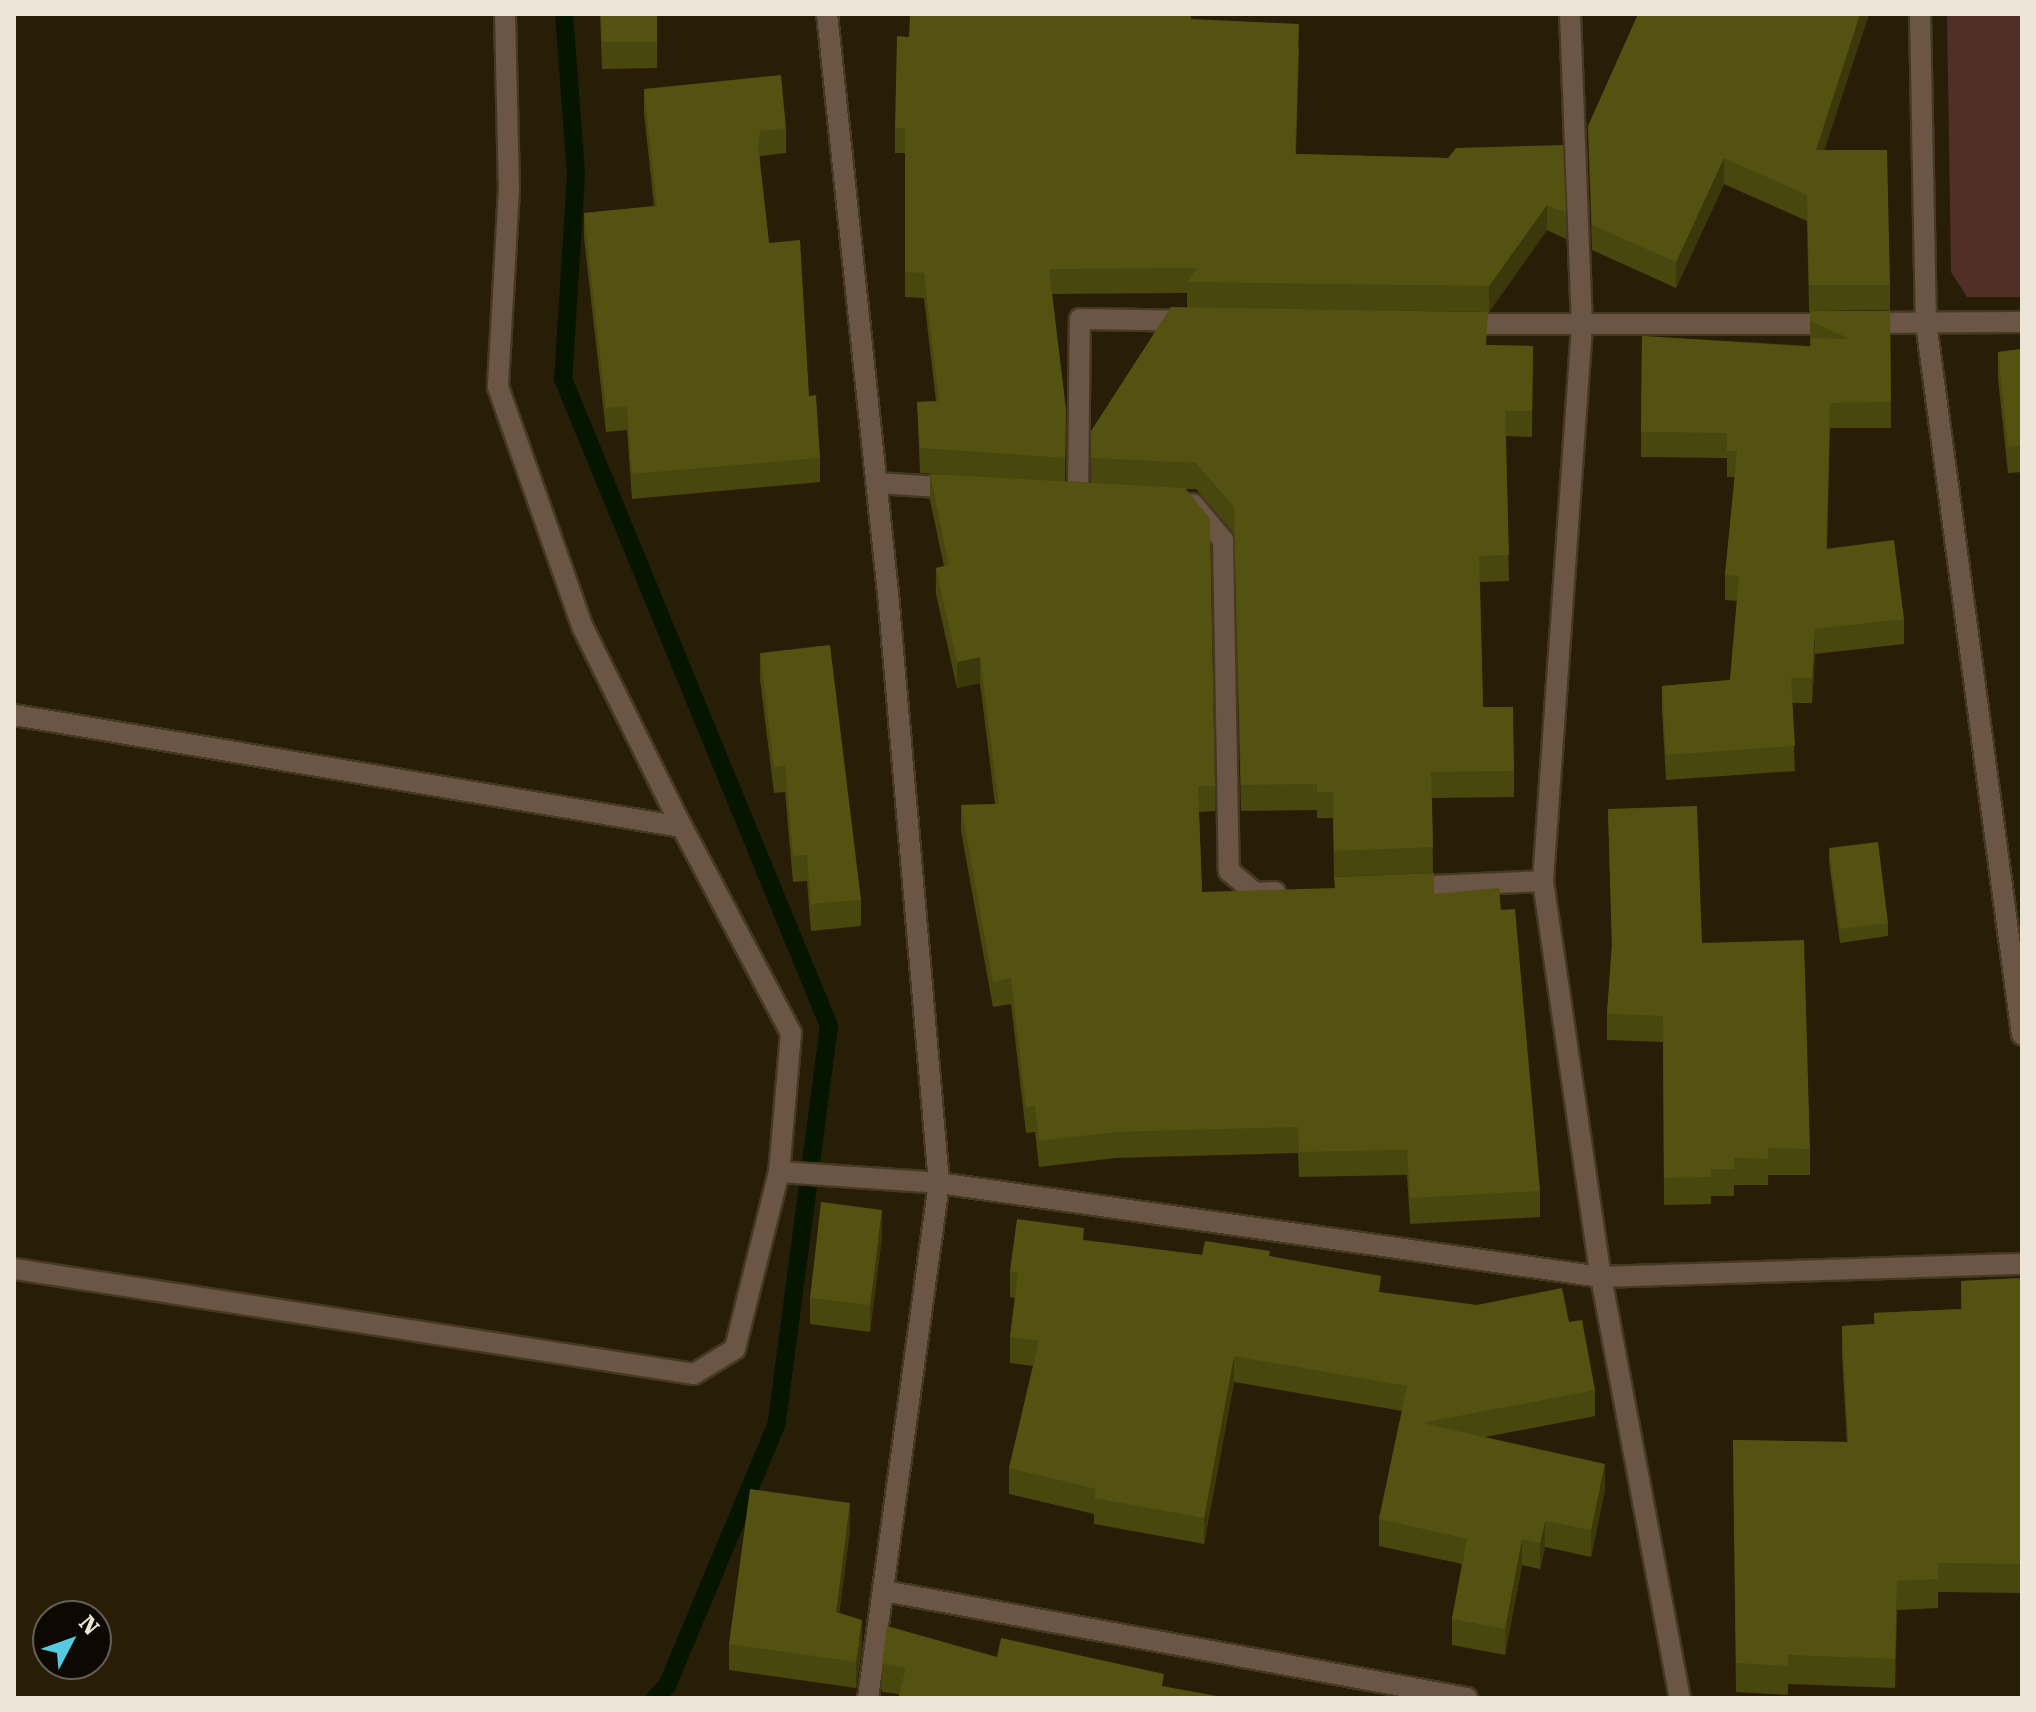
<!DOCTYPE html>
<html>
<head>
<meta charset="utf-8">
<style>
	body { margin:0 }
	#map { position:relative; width:2036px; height:1712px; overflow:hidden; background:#281d06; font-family:"Roboto Serif",serif }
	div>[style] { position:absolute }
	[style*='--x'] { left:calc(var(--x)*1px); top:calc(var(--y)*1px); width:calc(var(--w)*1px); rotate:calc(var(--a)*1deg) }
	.green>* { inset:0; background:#522e28 }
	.stream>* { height:18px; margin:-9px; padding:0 9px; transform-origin:9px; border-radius:9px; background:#061500 }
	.roads { filter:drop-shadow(2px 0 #443923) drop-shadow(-2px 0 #443923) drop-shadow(0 2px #443923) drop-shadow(0 -2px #443923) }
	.minor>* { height:20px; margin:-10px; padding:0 10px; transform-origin:10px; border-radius:10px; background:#6b5545 }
	.wall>* { inset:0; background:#48470e }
	.shaded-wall>* { inset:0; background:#3b390b }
	.building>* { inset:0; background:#545210 }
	span { translate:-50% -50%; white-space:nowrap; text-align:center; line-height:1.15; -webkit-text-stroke:8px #0d0802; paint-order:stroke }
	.frame { position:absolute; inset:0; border:16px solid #ede5d7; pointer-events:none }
	.north { position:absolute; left:32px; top:1600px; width:80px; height:80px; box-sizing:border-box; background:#0d0802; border:2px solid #676057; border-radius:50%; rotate:49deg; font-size:22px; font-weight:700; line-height:32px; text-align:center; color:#ede5d7 }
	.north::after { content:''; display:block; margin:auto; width:28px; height:36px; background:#55cae0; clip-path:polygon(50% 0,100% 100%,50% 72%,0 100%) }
</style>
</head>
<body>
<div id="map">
	<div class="green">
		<i style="clip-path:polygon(1947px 14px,2022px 14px,2022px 297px,1967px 297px,1951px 272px)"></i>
	</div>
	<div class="stream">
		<i style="--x:564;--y:14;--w:161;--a:85.7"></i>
		<i style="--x:576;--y:175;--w:204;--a:93.6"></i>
		<i style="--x:563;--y:379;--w:700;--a:67.65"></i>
		<i style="--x:829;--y:1026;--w:400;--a:97.5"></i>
		<i style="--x:777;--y:1423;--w:285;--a:112.7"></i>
		<i style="--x:667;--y:1686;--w:17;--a:135"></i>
	</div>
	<div class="roads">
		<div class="minor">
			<i style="--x:505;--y:14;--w:174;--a:88.7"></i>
			<i style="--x:509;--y:188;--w:199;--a:93.2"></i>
			<i style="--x:498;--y:387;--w:256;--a:70.6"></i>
			<i style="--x:583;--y:628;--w:222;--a:63.6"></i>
			<i style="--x:827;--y:14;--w:582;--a:83.99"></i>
			<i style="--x:888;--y:593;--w:592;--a:85.06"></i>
			<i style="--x:939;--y:1183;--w:520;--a:97.85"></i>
			<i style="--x:1570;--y:14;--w:312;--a:87.8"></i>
			<i style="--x:1582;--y:326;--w:556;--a:94.02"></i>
			<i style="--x:1543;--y:881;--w:400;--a:81.7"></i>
			<i style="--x:1601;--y:1277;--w:428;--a:79.4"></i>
			<i style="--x:1920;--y:14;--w:309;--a:88.9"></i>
			<i style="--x:1926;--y:323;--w:718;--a:82.32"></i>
			<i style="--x:1866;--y:323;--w:156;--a:-0.4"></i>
			<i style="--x:1462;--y:324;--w:372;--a:0"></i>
			<i style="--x:877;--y:483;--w:77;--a:3.7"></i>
			<i style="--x:1091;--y:497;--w:13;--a:180"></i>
			<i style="--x:1078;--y:497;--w:178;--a:-89.4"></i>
			<i style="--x:1080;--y:319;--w:110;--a:1"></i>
			<i style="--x:1193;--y:504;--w:47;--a:50.2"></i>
			<i style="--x:1223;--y:540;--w:331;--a:89"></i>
			<i style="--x:1229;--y:871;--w:34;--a:40"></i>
			<i style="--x:1255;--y:893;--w:20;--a:-3"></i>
			<i style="--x:14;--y:715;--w:677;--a:9.52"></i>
			<i style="--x:682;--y:827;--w:233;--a:62.1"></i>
			<i style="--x:791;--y:1033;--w:140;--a:94.9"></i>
			<i style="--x:779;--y:1172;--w:182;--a:104"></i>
			<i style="--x:735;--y:1349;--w:48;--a:148.6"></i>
			<i style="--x:694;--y:1374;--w:688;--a:-171.22"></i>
			<i style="--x:1407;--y:887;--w:136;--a:-2.5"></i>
			<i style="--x:779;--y:1172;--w:160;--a:3.9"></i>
			<i style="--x:939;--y:1183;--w:669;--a:8.08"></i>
			<i style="--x:1601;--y:1277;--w:421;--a:-1.8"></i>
			<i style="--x:884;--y:1591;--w:593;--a:10.4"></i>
		</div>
	</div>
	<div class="wall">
		<i style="clip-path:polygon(600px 14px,657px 14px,657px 68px,602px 69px)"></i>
		<i style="clip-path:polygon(1869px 14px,1824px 150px,1890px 285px,1890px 310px,1809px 311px,1807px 221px,1724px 184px,1676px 288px,1592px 250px,1588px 126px)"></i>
		<i style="clip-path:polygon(1191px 19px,1299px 49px,1296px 154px,1448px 158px,1566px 213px,1566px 239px,1547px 230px,1489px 312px,1187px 308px,1187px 293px,1052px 294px,1066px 410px,1065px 481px,1091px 483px,1091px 458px,1487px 345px,1533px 346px,1532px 437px,1506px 436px,1509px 581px,1480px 582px,1483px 707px,1514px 771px,1514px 797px,1432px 798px,1433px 873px,1334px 877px,1333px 818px,1317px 818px,1317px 810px,1241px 811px,1234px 533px,1196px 489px,1185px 489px,1215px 786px,1215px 811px,1199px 812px,1202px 892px,1434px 894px,1501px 910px,1540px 1191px,1540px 1217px,1410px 1224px,1407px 1175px,1299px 1177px,1298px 1153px,1116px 1158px,1039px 1167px,1035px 1132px,1026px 1133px,1011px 1004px,993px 1007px,961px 831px,961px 805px,995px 804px,980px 683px,957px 688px,936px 594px,936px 568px,944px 566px,930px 500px,930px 474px,953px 475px,920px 473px,917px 402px,936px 401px,924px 298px,905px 297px,905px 153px,895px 153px,895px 128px,909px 37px)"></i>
		<i style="clip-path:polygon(644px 89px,786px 129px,786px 153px,760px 156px,760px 161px,769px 243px,809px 396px,820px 458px,820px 482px,632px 499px,627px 430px,606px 432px,584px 238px,584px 213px,654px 206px,644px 113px)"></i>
		<i style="clip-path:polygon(1810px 311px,1890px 311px,1891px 428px,1830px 428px,1827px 549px,1904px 619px,1904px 644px,1815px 654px,1812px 703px,1792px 703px,1795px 771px,1666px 780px,1662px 711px,1662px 686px,1730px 680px,1737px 601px,1725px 600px,1725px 575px,1735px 477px,1727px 477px,1727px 458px,1641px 457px,1642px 336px,1810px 346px)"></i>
		<i style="clip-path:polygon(2022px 349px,2022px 472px,2008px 473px,1998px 379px,1998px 352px)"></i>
		<i style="clip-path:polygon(760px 653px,861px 900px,861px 926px,811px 931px,807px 881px,793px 882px,785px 792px,774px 793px,760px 680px)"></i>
		<i style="clip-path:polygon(1608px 809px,1702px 943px,1810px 1149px,1810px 1175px,1768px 1175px,1768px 1185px,1734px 1185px,1734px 1196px,1711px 1196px,1711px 1204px,1664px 1205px,1663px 1042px,1607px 1040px,1607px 1014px,1612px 951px)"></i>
		<i style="clip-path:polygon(1829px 848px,1888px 923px,1888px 936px,1840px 943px,1829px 862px)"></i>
		<i style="clip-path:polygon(882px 1236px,870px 1332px,810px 1324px,810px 1298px)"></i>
		<i style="clip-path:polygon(1084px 1240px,1202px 1255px,1270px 1256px,1381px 1293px,1569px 1322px,1595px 1390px,1595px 1416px,1485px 1437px,1605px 1490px,1591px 1557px,1545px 1547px,1540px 1569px,1522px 1565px,1505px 1655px,1452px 1645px,1452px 1619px,1462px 1564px,1379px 1546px,1379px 1519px,1402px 1411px,1234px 1382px,1204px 1544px,1094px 1524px,1094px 1514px,1009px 1494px,1009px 1468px,1033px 1366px,1010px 1363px,1010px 1337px,1015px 1298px,1010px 1297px,1010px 1271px)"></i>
		<i style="clip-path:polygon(2022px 1278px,2022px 1593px,1938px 1592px,1938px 1608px,1897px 1610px,1895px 1688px,1788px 1684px,1788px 1695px,1736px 1692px,1733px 1440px,1847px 1442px,1842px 1355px,1842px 1326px,1874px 1324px,1874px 1313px,1961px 1309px,1961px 1281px)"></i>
		<i style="clip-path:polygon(850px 1530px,839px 1613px,862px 1646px,856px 1688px,729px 1670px,729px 1644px)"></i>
		<i style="clip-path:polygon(997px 1657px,1164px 1674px,899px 1694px,882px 1692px,882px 1664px)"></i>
	</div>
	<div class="shaded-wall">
		<i style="clip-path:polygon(1860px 14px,1869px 14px,1816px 176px,1816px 150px)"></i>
		<i style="clip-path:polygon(1724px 158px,1724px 184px,1676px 288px,1676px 262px)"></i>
		<i style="clip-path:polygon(1547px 205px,1547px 230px,1489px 312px,1489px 286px)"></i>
		<i style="clip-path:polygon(1815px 629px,1815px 654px,1812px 703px,1812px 678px)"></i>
		<i style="clip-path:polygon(980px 657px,980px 683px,957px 688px,957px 662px)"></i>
		<i style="clip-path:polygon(882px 1210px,882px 1236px,870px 1332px,870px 1305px)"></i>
		<i style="clip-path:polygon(1234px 1356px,1234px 1382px,1204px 1544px,1204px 1518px)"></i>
		<i style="clip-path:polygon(1605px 1464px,1605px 1490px,1591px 1557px,1591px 1530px)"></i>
		<i style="clip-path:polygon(850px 1503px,850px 1530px,836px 1639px,836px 1612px)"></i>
		<i style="clip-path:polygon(1545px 1521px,1545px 1547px,1540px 1569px,1540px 1543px)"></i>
		<i style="clip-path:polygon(1522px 1539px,1522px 1565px,1505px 1655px,1505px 1629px)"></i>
		<i style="clip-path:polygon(1897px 1581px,1897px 1610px,1895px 1688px,1895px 1659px)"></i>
		<i style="clip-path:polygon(862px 1620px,862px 1646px,856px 1688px,856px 1662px)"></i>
	</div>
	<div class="building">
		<i style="clip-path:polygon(601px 14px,657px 14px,657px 42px,602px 42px)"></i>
		<i style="clip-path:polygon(910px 14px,1191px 14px,1191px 19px,1299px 24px,1295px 154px,1448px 158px,1456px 148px,1563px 145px,1566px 213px,1547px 205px,1489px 286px,1187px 282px,1197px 268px,1049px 269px,1066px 410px,1065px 458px,920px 448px,917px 402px,939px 401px,924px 273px,905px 272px,905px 128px,895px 128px,897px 36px,909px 37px)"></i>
		<i style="clip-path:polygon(1638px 14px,1860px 14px,1816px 150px,1887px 150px,1890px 285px,1809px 285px,1807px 195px,1724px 158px,1676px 262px,1592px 225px,1588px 126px)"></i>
		<i style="clip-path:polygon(781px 75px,786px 129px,760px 131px,758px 148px,769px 243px,800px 240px,809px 396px,816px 395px,820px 458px,632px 474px,627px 406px,606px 408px,584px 213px,657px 206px,644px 89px)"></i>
		<i style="clip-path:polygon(1171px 307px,1488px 312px,1486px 345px,1533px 346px,1532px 411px,1505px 411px,1509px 555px,1479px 556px,1483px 707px,1513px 707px,1514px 771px,1431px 772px,1433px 847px,1334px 851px,1333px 792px,1317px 792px,1317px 784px,1241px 785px,1234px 507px,1196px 463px,1091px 458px,1091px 431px)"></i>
		<i style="clip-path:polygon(1810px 311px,1890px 311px,1891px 402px,1830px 403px,1826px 549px,1894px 540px,1904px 619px,1815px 629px,1812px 678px,1791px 678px,1795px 746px,1666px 755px,1662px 686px,1730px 680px,1739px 576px,1725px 575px,1737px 451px,1727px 451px,1727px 433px,1641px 432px,1642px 336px,1811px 347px,1811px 338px,1850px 339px,1810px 321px)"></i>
		<i style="clip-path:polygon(2022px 349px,2022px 445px,2008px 447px,1998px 352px)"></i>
		<i style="clip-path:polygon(930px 474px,1185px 488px,1210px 519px,1215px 786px,1198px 786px,1202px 892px,1335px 888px,1334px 877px,1434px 873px,1434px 894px,1499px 888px,1501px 910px,1515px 909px,1540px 1191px,1410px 1198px,1407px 1150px,1299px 1152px,1298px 1127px,1116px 1132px,1039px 1141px,1035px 1106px,1026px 1107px,1011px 978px,993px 982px,961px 805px,999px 804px,980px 657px,957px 662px,936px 568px,949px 565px)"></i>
		<i style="clip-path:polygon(830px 645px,861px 900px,811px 904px,807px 855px,793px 856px,785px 765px,774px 767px,760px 653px)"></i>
		<i style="clip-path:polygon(1697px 806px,1702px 943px,1804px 940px,1810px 1149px,1768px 1148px,1768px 1159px,1734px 1158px,1734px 1169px,1711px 1169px,1711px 1177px,1664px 1178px,1663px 1016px,1607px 1014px,1612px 942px,1608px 809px)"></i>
		<i style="clip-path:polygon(1878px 842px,1888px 923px,1840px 929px,1829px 848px)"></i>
		<i style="clip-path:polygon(821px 1202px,882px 1210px,870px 1305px,810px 1298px)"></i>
		<i style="clip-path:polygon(1017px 1219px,1084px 1228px,1083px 1240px,1202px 1255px,1205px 1241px,1270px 1251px,1269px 1256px,1381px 1276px,1379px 1292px,1477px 1305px,1562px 1288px,1569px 1322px,1582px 1320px,1595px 1390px,1422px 1423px,1605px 1464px,1591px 1530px,1545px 1521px,1540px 1543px,1522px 1539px,1505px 1629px,1452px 1619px,1467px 1539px,1379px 1519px,1407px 1386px,1234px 1356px,1204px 1518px,1094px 1498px,1096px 1489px,1009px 1468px,1039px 1341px,1010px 1337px,1018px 1273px,1010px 1271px)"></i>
		<i style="clip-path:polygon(2022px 1278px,2022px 1564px,1938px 1563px,1938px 1579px,1897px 1581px,1895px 1659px,1788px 1655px,1788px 1666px,1736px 1663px,1733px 1440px,1848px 1442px,1842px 1326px,1875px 1324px,1874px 1313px,1962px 1309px,1961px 1281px)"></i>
		<i style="clip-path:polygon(750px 1489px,850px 1503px,836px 1612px,862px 1620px,856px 1662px,729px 1644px)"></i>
		<i style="clip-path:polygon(887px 1626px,997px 1657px,1001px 1638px,1164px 1674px,1162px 1686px,1228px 1698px,898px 1698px,906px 1668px,882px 1664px)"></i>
	</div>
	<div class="frame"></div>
	<div class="north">N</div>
</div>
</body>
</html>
